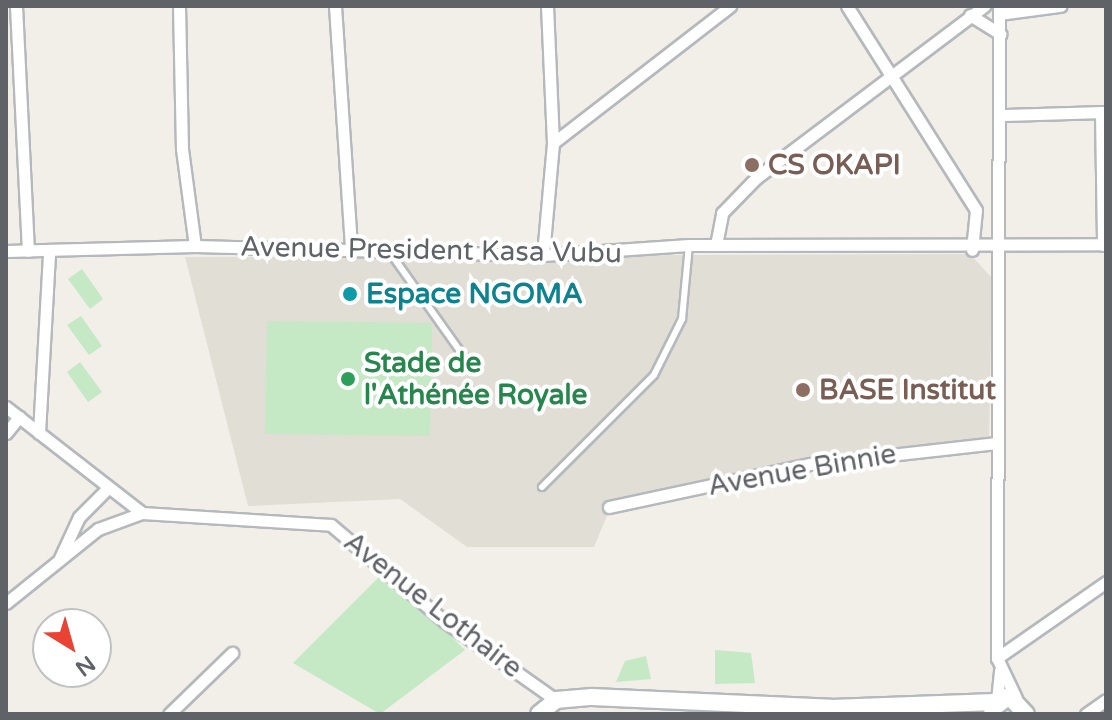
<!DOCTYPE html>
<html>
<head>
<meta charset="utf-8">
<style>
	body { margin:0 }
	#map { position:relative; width:1112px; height:720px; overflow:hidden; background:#f1efe8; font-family:"Varela Round",sans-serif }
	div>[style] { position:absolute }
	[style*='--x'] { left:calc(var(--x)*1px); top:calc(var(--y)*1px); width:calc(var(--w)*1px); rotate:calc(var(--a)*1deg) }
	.education>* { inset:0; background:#e1ded6 }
	.green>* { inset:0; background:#c5e8c5 }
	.roads { filter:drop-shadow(2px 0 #b5b8bc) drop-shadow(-2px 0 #b5b8bc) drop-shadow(0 2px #b5b8bc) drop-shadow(0 -2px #b5b8bc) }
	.lane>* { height:6px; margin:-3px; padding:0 3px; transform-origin:3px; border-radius:3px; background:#fff }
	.street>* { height:11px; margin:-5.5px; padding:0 5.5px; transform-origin:5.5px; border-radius:5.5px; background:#fff }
	.secondary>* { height:16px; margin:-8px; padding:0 8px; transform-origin:8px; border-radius:8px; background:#fff }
	.dots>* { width:22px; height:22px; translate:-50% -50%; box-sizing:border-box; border:4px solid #fff; border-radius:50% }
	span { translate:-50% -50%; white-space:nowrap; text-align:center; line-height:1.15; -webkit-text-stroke:8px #fff; paint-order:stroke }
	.education-label { font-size:28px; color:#785e54; font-weight:700 }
	.left { translate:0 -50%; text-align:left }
	.street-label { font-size:28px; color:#5f6368 }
	.culture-label { font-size:28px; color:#0d838f; font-weight:700 }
	.leisure-label { font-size:28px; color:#27864d; font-weight:700 }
	.frame { position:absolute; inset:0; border:8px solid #5f6368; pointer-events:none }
	.north { position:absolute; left:32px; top:608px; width:80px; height:80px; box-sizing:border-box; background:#fff; border:2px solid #bfc1c3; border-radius:50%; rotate:143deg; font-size:22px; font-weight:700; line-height:32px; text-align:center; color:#5f6368 }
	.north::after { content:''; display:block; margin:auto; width:28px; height:36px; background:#ea4335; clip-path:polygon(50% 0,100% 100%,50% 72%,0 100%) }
</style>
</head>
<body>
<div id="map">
	<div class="education">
		<i style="clip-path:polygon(970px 254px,992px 278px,989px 444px,717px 480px,611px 506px,594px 547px,467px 547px,400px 499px,248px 506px,185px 257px)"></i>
	</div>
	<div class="green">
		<i style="clip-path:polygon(82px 269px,103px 299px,90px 309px,68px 279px)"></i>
		<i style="clip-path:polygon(81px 316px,102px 346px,89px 355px,67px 325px)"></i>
		<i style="clip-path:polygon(267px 321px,432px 323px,430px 436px,265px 434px)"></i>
		<i style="clip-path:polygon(80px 362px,102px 392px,88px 402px,67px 372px)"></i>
		<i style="clip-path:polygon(385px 571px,465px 650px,380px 714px,293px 663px)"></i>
		<i style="clip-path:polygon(715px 650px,751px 653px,755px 683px,715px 684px)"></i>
		<i style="clip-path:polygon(646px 656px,651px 679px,616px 682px,625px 661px)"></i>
	</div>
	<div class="roads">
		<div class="lane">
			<i style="--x:391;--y:254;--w:140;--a:54.6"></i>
			<i style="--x:542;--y:487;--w:158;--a:-45"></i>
			<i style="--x:654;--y:375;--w:63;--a:-63.4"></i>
			<i style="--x:682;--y:319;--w:74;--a:-84.6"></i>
		</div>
		<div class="street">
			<i style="--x:16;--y:6;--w:245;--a:87.2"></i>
			<i style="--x:179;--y:6;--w:143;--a:88.8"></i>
			<i style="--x:182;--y:149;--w:98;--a:82.4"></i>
			<i style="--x:335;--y:6;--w:243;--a:86.2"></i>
			<i style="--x:847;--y:6;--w:241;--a:57.7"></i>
			<i style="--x:976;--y:210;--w:40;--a:95.7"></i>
			<i style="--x:999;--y:6;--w:652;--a:90.18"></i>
			<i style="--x:997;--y:658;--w:44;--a:64.6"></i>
			<i style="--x:999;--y:14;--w:62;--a:-7.5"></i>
			<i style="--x:970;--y:15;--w:36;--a:32"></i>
			<i style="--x:1101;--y:112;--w:133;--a:89.1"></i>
			<i style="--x:1002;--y:115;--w:104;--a:-1.7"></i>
			<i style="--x:553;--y:143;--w:224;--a:-37.7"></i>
			<i style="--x:716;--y:245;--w:33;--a:-79"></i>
			<i style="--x:722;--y:213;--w:49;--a:-45.8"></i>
			<i style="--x:756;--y:178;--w:286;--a:-37"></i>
			<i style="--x:6;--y:251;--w:189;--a:-1.5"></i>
			<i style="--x:195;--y:246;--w:348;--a:1.5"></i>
			<i style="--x:543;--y:255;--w:146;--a:-3.9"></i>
			<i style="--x:689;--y:245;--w:417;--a:-0.1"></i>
			<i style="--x:543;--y:255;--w:112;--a:-84.9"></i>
			<i style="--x:553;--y:143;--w:137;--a:-92.5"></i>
			<i style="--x:6;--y:407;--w:172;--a:37.9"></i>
			<i style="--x:142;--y:513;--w:189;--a:3.6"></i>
			<i style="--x:331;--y:525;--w:148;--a:40.3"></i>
			<i style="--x:444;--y:621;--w:137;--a:35.2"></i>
			<i style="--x:6;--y:433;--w:21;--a:-51"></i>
			<i style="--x:39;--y:433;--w:180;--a:-86.8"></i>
			<i style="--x:609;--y:507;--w:206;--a:-12.1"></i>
			<i style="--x:810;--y:464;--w:189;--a:-6.4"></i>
			<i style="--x:59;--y:560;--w:47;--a:-65.1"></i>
			<i style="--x:79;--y:517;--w:40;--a:-45"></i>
			<i style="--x:6;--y:603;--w:118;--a:-38.8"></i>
			<i style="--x:98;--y:529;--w:47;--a:-20"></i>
			<i style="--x:997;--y:658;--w:133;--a:-34.9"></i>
			<i style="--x:997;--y:700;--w:30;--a:-84"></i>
			<i style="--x:169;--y:714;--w:88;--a:-44.1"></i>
			<i style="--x:1086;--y:714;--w:24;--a:-35"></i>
		</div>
		<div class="secondary">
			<i style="--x:992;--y:709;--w:21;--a:-37"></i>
			<i style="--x:1009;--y:696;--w:25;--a:47"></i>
			<i style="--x:539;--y:714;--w:22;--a:-39"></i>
			<i style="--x:556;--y:700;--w:36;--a:-5"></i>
			<i style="--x:592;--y:697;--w:239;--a:2.6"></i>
			<i style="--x:831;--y:708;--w:164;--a:-2.1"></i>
		</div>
	</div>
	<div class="dots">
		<i style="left:752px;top:165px;background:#8d6e63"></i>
		<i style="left:350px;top:294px;background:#0f9aa8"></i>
		<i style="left:348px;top:379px;background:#2e9e5b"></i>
		<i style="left:803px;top:390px;background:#8d6e63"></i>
	</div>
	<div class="education-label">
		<span class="left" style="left:768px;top:165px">CS OKAPI</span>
		<span class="left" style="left:819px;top:390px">BASE Institut</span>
	</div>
	<div class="street-label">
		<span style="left:431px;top:250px;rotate:1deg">Avenue President Kasa Vubu</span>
		<span style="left:802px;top:470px;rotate:-10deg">Avenue Binnie</span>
		<span style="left:433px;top:605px;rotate:38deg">Avenue Lothaire</span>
	</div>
	<div class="culture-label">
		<span class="left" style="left:366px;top:294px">Espace NGOMA</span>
	</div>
	<div class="leisure-label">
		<span class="left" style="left:364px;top:379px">Stade de<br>l'Athénée Royale</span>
	</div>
	<div class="frame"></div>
	<div class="north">N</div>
</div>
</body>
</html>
